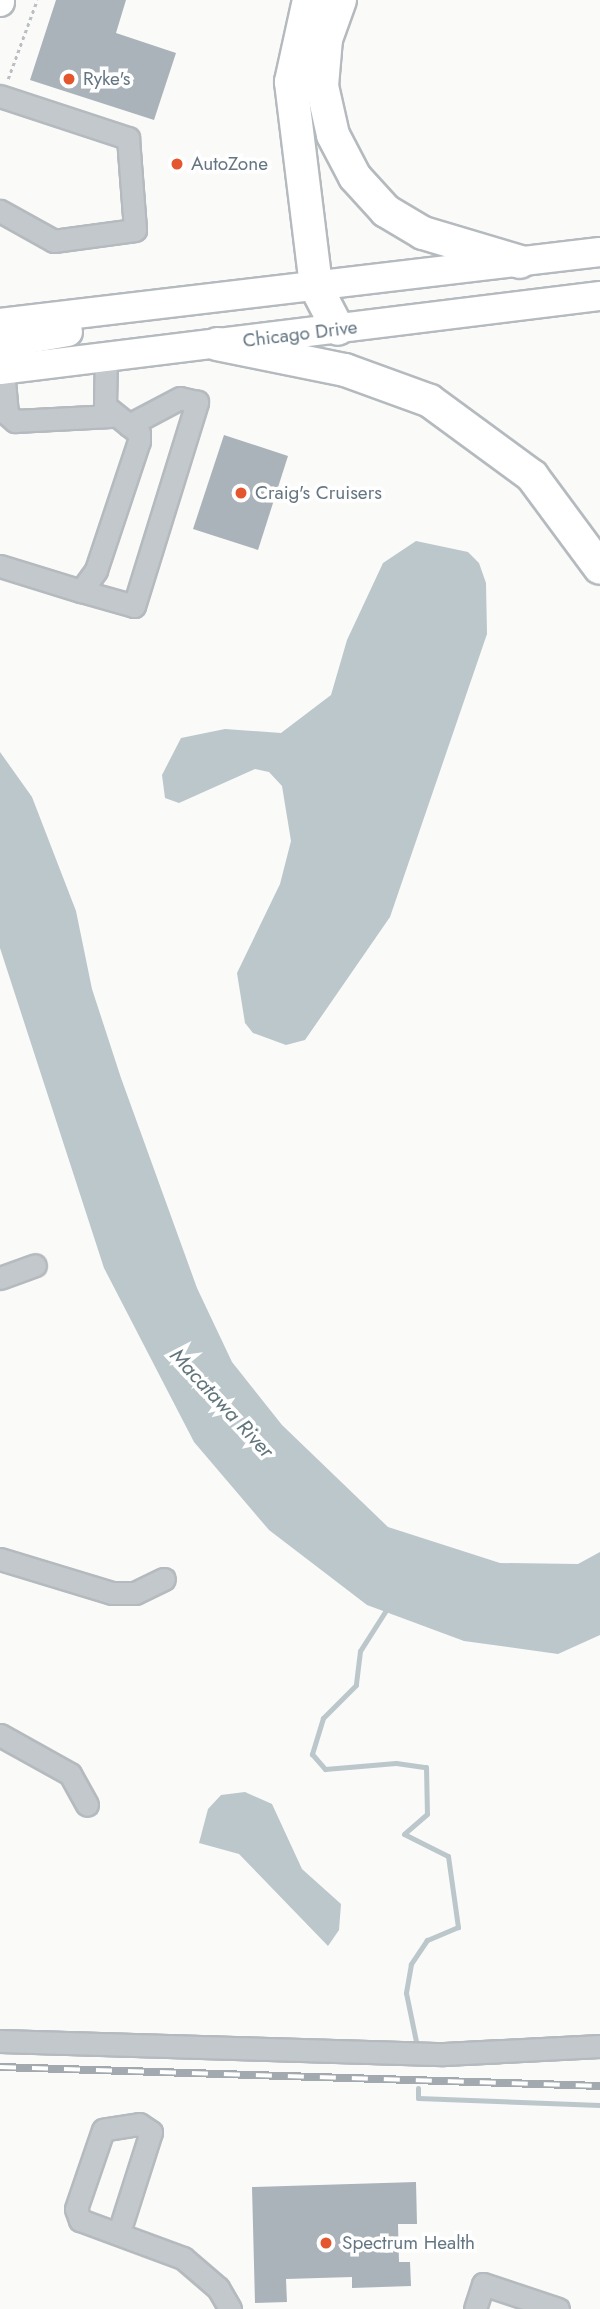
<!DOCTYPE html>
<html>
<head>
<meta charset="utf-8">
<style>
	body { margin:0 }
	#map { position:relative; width:600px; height:2309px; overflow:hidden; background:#fafaf8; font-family:Jost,sans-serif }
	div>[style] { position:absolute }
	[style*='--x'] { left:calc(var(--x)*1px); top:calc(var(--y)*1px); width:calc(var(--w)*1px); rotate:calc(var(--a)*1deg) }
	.water>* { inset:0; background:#bbc7cb }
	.stream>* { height:5px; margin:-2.5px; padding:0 2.5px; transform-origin:2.5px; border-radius:2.5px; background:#bbc7cb }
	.building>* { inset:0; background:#aab3b9 }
	.path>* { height:2.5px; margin-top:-1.25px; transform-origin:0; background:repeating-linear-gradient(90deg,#bbbfc2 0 3.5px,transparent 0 7px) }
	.roads { filter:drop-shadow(2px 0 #b5babe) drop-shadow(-2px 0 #b5babe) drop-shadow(0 2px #b5babe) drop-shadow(0 -2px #b5babe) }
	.minor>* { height:21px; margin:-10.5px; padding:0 10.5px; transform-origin:10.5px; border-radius:10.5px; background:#c3c8cc }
	.major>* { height:28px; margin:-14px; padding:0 14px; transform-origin:14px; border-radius:14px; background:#fff }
	.highway>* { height:32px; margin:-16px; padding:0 16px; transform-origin:16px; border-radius:16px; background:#fff }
	.rail>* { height:8px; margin-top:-4px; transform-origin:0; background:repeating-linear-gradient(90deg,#fff 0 16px,#a2aab0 0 32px); box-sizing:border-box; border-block:2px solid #a2aab0 }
	.dots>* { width:19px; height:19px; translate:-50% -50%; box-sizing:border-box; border:4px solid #fff; border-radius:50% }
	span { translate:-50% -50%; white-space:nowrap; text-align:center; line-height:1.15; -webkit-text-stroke:7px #fff; paint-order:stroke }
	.poi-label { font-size:19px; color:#657683 }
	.left { translate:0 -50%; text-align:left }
	.street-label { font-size:19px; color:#657683 }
	.water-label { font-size:21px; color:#60757c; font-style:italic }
</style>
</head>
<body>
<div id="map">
	<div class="water">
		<i style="clip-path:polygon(416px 541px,468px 552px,479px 563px,486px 583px,487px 634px,390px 917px,305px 1040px,286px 1045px,253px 1033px,245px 1023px,237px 973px,280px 884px,291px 841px,282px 786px,269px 772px,255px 769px,179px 803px,165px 798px,162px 775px,181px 738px,225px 729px,281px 733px,331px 695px,347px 640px,383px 563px)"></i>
		<i style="clip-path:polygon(0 752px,32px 797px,76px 911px,92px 989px,121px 1078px,197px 1288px,232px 1362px,282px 1425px,388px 1527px,500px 1563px,578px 1564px,600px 1552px,600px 1635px,558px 1654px,464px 1641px,367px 1605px,269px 1530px,194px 1442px,104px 1268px,0 948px)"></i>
		<i style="clip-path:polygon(245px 1792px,272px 1804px,302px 1869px,341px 1904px,339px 1930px,328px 1946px,239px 1854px,199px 1843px,208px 1809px,221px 1795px)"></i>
	</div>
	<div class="stream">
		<i style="--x:388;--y:1607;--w:52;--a:122.5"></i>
		<i style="--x:360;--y:1651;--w:34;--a:97"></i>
		<i style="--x:356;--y:1685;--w:47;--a:135"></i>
		<i style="--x:323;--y:1718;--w:38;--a:107"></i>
		<i style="--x:312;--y:1754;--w:20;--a:49"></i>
		<i style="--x:325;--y:1769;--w:71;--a:-4.8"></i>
		<i style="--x:396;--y:1763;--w:30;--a:8"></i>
		<i style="--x:426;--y:1767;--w:47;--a:88.8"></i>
		<i style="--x:427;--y:1814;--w:30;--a:139"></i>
		<i style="--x:404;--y:1834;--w:49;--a:26.6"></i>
		<i style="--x:448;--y:1856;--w:72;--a:82"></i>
		<i style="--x:458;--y:1927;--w:34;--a:157"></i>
		<i style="--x:427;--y:1940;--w:29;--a:124"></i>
		<i style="--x:411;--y:1964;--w:29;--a:100"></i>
		<i style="--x:406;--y:1993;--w:54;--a:78.3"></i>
		<i style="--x:418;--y:2088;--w:10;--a:90"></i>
		<i style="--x:418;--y:2098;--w:182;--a:2.2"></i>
	</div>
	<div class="building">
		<i style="clip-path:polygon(56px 0,126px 0,116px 33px,176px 53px,154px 120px,30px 80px)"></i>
		<i style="clip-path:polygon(224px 435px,288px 456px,258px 550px,193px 529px)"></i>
		<i style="clip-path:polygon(416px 2182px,417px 2224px,398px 2224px,399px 2262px,410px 2262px,411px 2286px,352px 2288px,352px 2277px,286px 2279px,287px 2302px,255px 2303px,252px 2187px)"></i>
	</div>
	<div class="path">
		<i style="--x:8;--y:79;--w:84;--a:-69.8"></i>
	</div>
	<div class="roads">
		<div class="minor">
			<i style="--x:0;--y:96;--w:135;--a:18.2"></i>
			<i style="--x:128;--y:138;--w:92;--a:85.6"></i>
			<i style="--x:135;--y:230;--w:82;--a:172.3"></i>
			<i style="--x:54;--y:241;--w:62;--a:-150.9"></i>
			<i style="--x:3;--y:370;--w:44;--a:84.8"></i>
			<i style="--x:7;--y:414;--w:11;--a:41"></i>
			<i style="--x:15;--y:421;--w:96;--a:-3"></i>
			<i style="--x:0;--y:566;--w:85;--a:17.2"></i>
			<i style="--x:81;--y:591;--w:26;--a:-54"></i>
			<i style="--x:96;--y:570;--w:136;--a:-71.6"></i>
			<i style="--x:139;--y:441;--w:8;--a:-90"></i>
			<i style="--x:139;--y:433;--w:43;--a:-141.5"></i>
			<i style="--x:105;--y:406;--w:50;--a:-88.9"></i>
			<i style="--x:81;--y:591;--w:55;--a:15.8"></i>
			<i style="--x:134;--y:606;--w:214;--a:-72.8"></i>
			<i style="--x:197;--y:402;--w:17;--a:-167"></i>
			<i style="--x:180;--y:398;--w:58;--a:152.1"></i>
			<i style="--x:0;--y:1278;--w:37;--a:-20"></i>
			<i style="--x:0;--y:1559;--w:117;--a:16.9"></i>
			<i style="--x:112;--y:1593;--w:23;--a:0"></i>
			<i style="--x:135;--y:1593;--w:32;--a:-26"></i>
			<i style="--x:0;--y:1735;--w:80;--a:29.1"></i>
			<i style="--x:70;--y:1774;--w:35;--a:61"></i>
			<i style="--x:0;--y:2041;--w:444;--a:1.7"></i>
			<i style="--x:444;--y:2054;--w:156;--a:-2.9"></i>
			<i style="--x:119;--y:2232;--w:105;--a:-72.3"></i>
			<i style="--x:151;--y:2132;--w:14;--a:-146"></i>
			<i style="--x:139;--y:2124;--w:36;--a:171"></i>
			<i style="--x:103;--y:2130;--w:83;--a:108.9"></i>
			<i style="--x:76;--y:2209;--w:12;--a:70"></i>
			<i style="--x:80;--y:2220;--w:110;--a:20.3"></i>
			<i style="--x:183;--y:2258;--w:46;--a:40.6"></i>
			<i style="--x:218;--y:2288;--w:24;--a:60"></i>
			<i style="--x:475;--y:2309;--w:26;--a:-72"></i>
			<i style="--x:483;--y:2284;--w:79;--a:18.4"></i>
		</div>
		<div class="major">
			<i style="--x:0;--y:2;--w:2;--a:-90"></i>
			<i style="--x:0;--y:323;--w:604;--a:-6.75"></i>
			<i style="--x:0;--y:344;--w:69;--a:-10"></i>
			<i style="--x:0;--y:370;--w:605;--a:-7.03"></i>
		</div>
		<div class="highway">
			<i style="--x:309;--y:0;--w:84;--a:102.4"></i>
			<i style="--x:291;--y:82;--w:207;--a:83"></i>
			<i style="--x:316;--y:287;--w:47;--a:62.4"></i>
			<i style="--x:340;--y:0;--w:41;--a:109.7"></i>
			<i style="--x:326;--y:39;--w:47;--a:94.9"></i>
			<i style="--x:322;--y:86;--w:50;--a:77.3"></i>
			<i style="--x:333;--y:135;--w:47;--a:62.4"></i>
			<i style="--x:355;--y:177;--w:46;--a:47.6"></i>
			<i style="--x:386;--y:211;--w:43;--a:30.7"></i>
			<i style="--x:423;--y:233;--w:101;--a:16.6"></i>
			<i style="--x:217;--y:344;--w:131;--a:11.5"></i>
			<i style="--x:345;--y:370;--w:90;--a:20"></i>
			<i style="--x:430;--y:401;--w:127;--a:36.3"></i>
			<i style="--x:532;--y:476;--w:114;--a:53.5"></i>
		</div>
	</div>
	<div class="rail">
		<i style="--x:0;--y:2067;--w:600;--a:1.81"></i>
	</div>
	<div class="dots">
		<i style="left:69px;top:79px;background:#e4572e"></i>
		<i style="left:177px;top:164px;background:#e4572e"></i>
		<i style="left:241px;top:493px;background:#e4572e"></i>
		<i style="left:326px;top:2243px;background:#e4572e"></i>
	</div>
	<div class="poi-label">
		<span class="left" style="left:83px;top:79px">Ryke's</span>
		<span class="left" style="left:191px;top:164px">AutoZone</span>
		<span class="left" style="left:255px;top:493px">Craig's Cruisers</span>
		<span class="left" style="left:342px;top:2243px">Spectrum Health</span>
	</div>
	<div class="street-label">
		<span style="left:300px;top:334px;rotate:-7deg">Chicago Drive</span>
	</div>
	<div class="water-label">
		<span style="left:222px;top:1403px;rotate:47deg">Macatawa River</span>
	</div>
</div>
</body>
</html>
